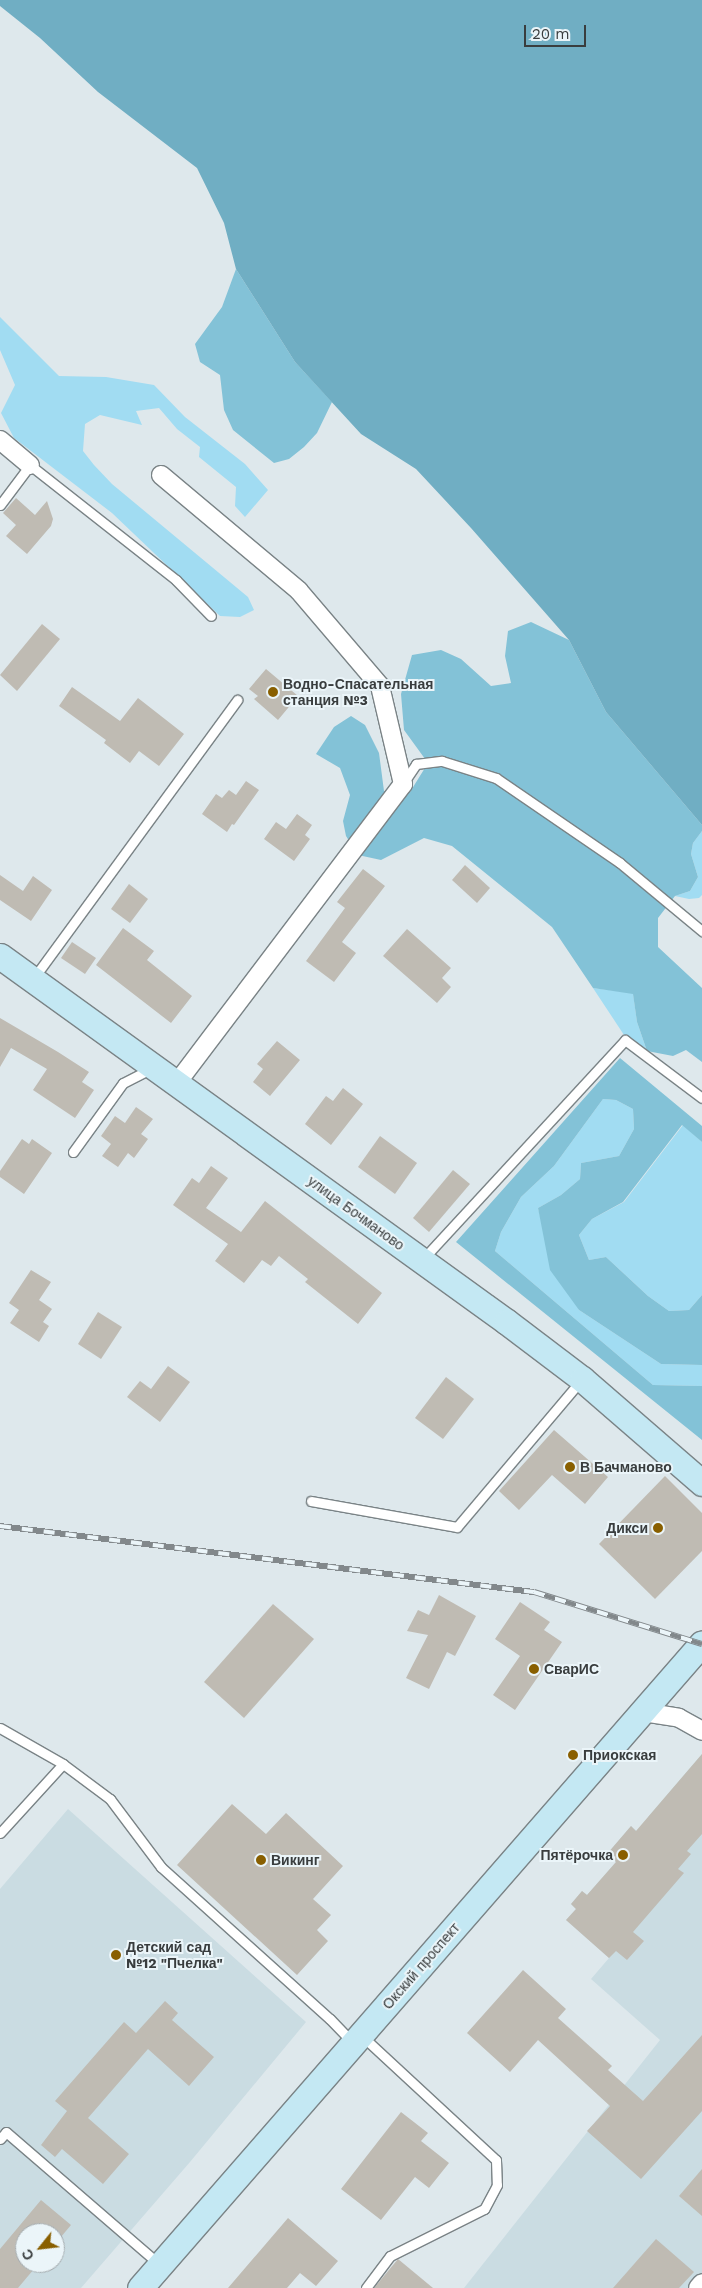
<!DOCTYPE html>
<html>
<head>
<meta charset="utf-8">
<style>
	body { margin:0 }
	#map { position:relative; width:702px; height:2288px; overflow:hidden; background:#dee8ec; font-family:"Work Sans",sans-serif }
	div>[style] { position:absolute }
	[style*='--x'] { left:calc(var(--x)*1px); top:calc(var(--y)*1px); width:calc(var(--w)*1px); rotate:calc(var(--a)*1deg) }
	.built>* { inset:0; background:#cadce2 }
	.green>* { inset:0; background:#a1dcf2 }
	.forest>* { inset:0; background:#83c2d7 }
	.water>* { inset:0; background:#70aec3 }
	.building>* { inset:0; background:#bfbbb3 }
	.roads { filter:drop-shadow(1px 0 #7a8386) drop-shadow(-1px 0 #7a8386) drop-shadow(0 1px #7a8386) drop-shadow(0 -1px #7a8386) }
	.service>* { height:9px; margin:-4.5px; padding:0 4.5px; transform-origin:4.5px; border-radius:4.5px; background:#fff }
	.minor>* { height:18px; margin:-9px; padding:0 9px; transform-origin:9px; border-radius:9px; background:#fff }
	.secondary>* { height:25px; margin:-12.5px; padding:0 12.5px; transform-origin:12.5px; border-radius:12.5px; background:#c4e8f3 }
	.rail>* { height:5.5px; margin-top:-2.75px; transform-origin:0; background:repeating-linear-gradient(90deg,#ebf5f9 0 11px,#82888b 0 22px); box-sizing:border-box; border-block:1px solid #82888b }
	.dots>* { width:14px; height:14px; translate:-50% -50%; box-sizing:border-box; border:2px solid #ebf5f9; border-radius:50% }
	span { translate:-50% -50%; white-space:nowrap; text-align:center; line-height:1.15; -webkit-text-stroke:4px #ebf5f9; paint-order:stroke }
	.poi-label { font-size:14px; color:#393d3e; font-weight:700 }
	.left { translate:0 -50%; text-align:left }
	.right { translate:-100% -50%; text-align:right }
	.street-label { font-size:14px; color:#393d3e }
	.north { position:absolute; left:15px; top:2223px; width:50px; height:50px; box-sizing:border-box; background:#ebf5f9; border:1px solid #a4abae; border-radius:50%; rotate:241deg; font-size:14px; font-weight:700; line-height:20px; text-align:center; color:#393d3e }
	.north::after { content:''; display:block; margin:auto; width:18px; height:22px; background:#895f00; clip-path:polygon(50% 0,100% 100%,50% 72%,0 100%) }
	.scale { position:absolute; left:524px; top:25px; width:62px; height:22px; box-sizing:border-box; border:2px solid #393d3e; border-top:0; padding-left:6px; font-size:15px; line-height:18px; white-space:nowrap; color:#393d3e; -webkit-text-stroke:4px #ebf5f9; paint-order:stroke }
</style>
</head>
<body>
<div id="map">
	<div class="built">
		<i style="clip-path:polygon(702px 1754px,702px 2288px,464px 2288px,660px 2040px,591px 1979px,609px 1958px,566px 1920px,576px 1909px,571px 1904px,582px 1891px,587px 1895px,616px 1862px,607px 1854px,631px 1826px,641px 1835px,653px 1821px,648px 1817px)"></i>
		<i style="clip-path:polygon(evenodd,68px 1809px,306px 2022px,190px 2162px,81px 2288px,0 2288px,0 1889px,68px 1809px,25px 2233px,55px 2233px,55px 2263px,25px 2263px,25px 2233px)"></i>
	</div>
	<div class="green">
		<i style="clip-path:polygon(0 317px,59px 376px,106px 377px,154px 385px,185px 417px,245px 464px,268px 490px,245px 517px,235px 506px,236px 487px,199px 457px,200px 447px,177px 429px,159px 408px,136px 411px,142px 425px,100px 415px,85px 424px,83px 451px,94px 465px,112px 484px,248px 597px,254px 610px,240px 617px,220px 616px,112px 513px,14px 438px,1px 413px,15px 385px,0 350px)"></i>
		<i style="clip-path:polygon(702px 831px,702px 895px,699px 898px,689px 899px,675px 896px,690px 891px,698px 877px,691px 854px,693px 843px)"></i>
		<i style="clip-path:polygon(593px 988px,633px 993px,637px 1022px,647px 1051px,624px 1035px)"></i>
		<i style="clip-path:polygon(603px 1099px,616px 1100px,633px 1109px,634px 1129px,619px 1156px,581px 1163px,580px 1179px,561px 1195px,538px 1208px,545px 1236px,579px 1310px,661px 1364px,702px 1365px,702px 1386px,653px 1385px,495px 1251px,501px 1232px,521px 1197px,554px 1166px)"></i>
		<i style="clip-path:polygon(683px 1125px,702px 1142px,702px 1295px,689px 1310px,669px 1311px,648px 1296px,606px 1257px,589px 1260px,579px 1235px,592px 1219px,624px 1202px)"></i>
	</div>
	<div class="forest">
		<i style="clip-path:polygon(236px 269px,295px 362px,332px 402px,317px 433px,304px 447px,289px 459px,274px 463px,233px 430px,224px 410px,220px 375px,200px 362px,195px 344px,222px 307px)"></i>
		<i style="clip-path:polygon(531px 622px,569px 640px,606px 712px,702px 825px,702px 831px,693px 843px,691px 854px,698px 877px,690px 891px,675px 896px,658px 918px,658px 947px,702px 988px,702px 1062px,686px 1050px,673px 1056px,647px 1051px,637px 1022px,633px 994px,593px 988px,552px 927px,452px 846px,424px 838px,381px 860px,358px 855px,346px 836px,343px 821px,350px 795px,340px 768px,316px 754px,334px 727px,351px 716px,365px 725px,379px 753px,384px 791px,410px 792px,428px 763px,404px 730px,401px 694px,412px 655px,441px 650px,461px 659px,491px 686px,511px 683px,505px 656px,508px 631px)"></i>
		<i style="clip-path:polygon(620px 1058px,702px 1126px,702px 1142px,682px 1125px,623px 1202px,592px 1219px,579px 1235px,589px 1260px,606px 1257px,648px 1296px,669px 1311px,689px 1310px,702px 1295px,702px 1365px,661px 1364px,579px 1310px,550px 1270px,538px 1208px,561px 1195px,580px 1179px,581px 1163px,619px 1156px,634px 1129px,633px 1109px,616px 1100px,603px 1099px,554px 1166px,521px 1197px,501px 1232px,495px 1251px,653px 1385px,702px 1386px,702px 1440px,456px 1242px)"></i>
	</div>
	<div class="water">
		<i style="clip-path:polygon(0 0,702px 0,702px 825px,606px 712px,569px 640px,471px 528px,416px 469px,361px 434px,295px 362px,236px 269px,224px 223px,197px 168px,98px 92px,40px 38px,0 6px)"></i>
	</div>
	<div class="building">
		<i style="clip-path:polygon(16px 498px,35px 515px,47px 501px,53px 519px,51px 526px,27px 554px,6px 536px,16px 525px,3px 513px)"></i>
		<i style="clip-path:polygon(42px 624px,60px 639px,17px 691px,0 675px)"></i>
		<i style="clip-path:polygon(266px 669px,298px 696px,278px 720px,254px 699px,258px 696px,249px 689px)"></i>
		<i style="clip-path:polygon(72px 687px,120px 721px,138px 698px,184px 734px,159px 766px,139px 751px,130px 763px,104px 743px,106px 740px,59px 706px)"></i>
		<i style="clip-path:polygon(246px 781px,259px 790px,234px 825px,232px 824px,227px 832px,202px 814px,216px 794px,222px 798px,229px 790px,236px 795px)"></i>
		<i style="clip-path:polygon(297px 814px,312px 825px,305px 835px,310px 839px,294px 861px,264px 839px,276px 822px,286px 829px)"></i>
		<i style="clip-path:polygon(465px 865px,490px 888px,477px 903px,452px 880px)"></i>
		<i style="clip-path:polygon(363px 869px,385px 886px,342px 942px,356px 953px,334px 982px,306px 961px,345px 908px,337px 902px)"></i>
		<i style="clip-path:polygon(0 875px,23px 891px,33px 876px,52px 890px,31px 921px,0 900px)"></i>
		<i style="clip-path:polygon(129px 884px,148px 899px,130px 923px,111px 909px)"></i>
		<i style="clip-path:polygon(123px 928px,154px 951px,147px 960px,192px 996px,171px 1023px,96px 965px)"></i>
		<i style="clip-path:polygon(407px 929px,451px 968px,442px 978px,451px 987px,437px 1003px,383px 956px)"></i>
		<i style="clip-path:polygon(72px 942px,96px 958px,85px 974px,61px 958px)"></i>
		<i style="clip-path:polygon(0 1018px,58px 1052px,89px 1072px,82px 1082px,94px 1090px,75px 1118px,33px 1090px,47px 1069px,11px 1048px,0 1067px)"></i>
		<i style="clip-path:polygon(277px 1041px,300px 1060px,270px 1096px,253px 1082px,263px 1069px,257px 1064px)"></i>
		<i style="clip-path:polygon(343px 1088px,363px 1104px,331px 1145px,305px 1124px,326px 1096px,333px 1101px)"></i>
		<i style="clip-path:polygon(136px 1107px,153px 1119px,141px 1134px,148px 1139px,134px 1158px,128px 1153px,118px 1167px,102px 1156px,111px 1144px,101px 1136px,115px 1116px,125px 1123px)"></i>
		<i style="clip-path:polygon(380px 1136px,417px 1163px,395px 1194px,358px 1167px)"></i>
		<i style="clip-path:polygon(22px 1139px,29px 1144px,32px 1139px,52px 1153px,24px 1194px,0 1177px,0 1171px)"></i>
		<i style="clip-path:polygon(211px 1166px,228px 1178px,206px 1208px,241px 1232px,265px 1201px,382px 1293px,358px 1324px,305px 1282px,308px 1279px,279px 1256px,271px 1266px,262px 1260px,244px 1283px,215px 1261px,228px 1244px,173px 1205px,192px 1178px,199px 1183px)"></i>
		<i style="clip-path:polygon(453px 1170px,470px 1184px,429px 1232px,413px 1218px)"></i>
		<i style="clip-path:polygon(31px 1270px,51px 1282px,39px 1300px,52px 1309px,43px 1322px,49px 1326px,39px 1342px,10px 1323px,19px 1310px,9px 1303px)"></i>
		<i style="clip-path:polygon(98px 1312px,122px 1327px,101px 1359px,78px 1344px)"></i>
		<i style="clip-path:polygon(168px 1366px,190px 1382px,160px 1422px,127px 1397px,140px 1381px,151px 1389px)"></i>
		<i style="clip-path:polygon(446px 1377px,474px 1399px,443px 1439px,415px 1418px)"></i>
		<i style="clip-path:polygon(554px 1430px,608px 1477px,585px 1504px,552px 1475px,519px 1510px,499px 1491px)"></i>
		<i style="clip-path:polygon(665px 1476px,702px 1513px,702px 1551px,655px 1599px,599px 1544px)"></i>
		<i style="clip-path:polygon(439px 1595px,476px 1616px,455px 1656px,447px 1652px,429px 1689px,406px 1678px,428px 1635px,407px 1631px,418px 1610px,429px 1615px)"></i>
		<i style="clip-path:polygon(520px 1602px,550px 1622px,544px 1630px,562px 1642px,515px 1710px,493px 1695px,520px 1656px,495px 1639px)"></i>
		<i style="clip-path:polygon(273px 1604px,314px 1639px,244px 1718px,204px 1682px)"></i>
		<i style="clip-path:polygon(702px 1754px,702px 1834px,687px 1851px,691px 1854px,678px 1869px,684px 1873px,633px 1932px,644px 1941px,627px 1960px,616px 1951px,609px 1958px,566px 1920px,576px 1909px,571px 1904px,582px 1891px,587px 1895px,616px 1862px,607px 1854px,631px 1826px,636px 1831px)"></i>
		<i style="clip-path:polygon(232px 1804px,266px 1834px,286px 1813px,343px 1866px,313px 1899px,331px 1915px,317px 1930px,328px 1941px,297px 1975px,177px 1865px)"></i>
		<i style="clip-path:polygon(523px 1970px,566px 2009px,558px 2018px,612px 2066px,608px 2070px,643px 2101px,702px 2035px,702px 2111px,641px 2179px,587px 2131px,610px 2106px,538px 2040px,510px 2072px,467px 2033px)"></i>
		<i style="clip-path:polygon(165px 2001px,178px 2013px,172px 2020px,214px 2057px,189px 2086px,148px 2049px,114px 2088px,88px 2118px,129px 2154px,103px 2184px,62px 2149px,55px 2157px,41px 2145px,67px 2111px,55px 2101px,124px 2022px,136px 2033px)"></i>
		<i style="clip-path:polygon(401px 2112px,428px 2133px,421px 2141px,449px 2163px,429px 2188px,415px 2177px,381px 2220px,341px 2189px)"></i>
		<i style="clip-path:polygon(702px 2169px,702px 2216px,679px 2196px)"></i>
		<i style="clip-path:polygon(41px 2200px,71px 2225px,55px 2244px,55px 2233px,25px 2233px,25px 2263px,39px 2263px,18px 2288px,0 2288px,0 2249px)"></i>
		<i style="clip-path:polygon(288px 2218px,338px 2261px,316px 2286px,300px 2273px,287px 2288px,228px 2288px)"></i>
		<i style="clip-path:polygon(656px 2239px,694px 2272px,679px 2288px,613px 2288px)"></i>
		<i style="clip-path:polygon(398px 2259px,433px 2288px,374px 2288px)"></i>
	</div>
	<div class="roads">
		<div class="service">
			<i style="--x:0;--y:505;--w:50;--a:-53.1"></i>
			<i style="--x:30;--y:465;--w:186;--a:38.2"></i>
			<i style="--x:176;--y:580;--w:50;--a:45.8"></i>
			<i style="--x:404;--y:782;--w:22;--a:-56"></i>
			<i style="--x:416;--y:764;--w:26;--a:-7"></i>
			<i style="--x:442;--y:761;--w:57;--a:17.5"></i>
			<i style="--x:496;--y:778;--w:150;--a:34.4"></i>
			<i style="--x:620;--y:863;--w:107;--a:39.7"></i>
			<i style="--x:33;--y:979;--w:346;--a:-53.8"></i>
			<i style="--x:73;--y:1152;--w:85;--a:-54.1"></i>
			<i style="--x:123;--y:1083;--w:34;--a:-27"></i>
			<i style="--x:423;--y:1259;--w:298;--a:-47.3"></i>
			<i style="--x:625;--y:1040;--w:96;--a:37"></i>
			<i style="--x:311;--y:1501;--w:148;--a:10.1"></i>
			<i style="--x:457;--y:1527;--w:194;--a:-49.8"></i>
			<i style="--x:0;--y:1728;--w:73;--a:29.7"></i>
			<i style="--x:63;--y:1764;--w:59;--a:36.7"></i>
			<i style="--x:110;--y:1799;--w:85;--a:53.1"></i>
			<i style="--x:161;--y:1867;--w:227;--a:42"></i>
			<i style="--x:330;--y:2019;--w:30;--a:46"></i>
			<i style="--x:0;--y:1833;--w:93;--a:-47.6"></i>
			<i style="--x:361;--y:2035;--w:184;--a:42.8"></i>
			<i style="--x:496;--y:2160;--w:25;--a:88"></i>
			<i style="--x:497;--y:2185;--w:27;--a:118"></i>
			<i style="--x:484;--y:2209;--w:105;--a:153.4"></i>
			<i style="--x:390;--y:2256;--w:40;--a:127"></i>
			<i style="--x:0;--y:2139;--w:9;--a:-49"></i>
			<i style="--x:6;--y:2132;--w:203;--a:40.8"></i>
		</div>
		<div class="minor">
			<i style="--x:0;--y:440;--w:39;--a:40"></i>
			<i style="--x:161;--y:475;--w:180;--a:40"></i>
			<i style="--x:299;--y:591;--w:125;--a:49.5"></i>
			<i style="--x:380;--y:686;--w:101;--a:76.8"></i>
			<i style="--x:403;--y:784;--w:375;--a:127.1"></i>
			<i style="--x:643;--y:1712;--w:36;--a:9"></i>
			<i style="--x:679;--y:1718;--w:26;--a:29"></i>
			<i style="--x:698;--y:2288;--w:6;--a:-51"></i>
		</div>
		<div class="secondary">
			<i style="--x:0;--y:956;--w:625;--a:35.83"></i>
			<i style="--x:507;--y:1322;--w:94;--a:37.2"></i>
			<i style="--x:582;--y:1379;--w:159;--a:40.9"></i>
			<i style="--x:140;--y:2288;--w:855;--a:-48.93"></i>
		</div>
	</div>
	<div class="rail">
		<i style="--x:0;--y:1526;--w:538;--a:7.05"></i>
		<i style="--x:534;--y:1592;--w:176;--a:17.2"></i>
	</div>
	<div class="dots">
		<i style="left:273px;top:692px;background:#895f00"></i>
		<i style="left:570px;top:1467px;background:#895f00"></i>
		<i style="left:658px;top:1528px;background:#895f00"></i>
		<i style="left:534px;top:1669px;background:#895f00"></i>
		<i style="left:573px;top:1755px;background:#895f00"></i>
		<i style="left:623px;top:1855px;background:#895f00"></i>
		<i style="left:261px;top:1860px;background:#895f00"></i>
		<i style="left:116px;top:1955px;background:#895f00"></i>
	</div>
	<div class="poi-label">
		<span class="left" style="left:283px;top:692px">Водно-Спасательная<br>станция №3</span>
		<span class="left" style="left:580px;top:1467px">В Бачманово</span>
		<span class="right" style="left:648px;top:1528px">Дикси</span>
		<span class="left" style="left:544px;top:1669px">СварИС</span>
		<span class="left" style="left:583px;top:1755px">Приокская</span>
		<span class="right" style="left:613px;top:1855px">Пятёрочка</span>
		<span class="left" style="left:271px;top:1860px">Викинг</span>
		<span class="left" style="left:126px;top:1955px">Детский сад<br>№12 "Пчелка"</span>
	</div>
	<div class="street-label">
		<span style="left:356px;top:1213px;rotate:36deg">улица Бочманово</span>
		<span style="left:421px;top:1966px;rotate:-49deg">Окский проспект</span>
	</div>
	<div class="north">С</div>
	<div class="scale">20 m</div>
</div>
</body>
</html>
